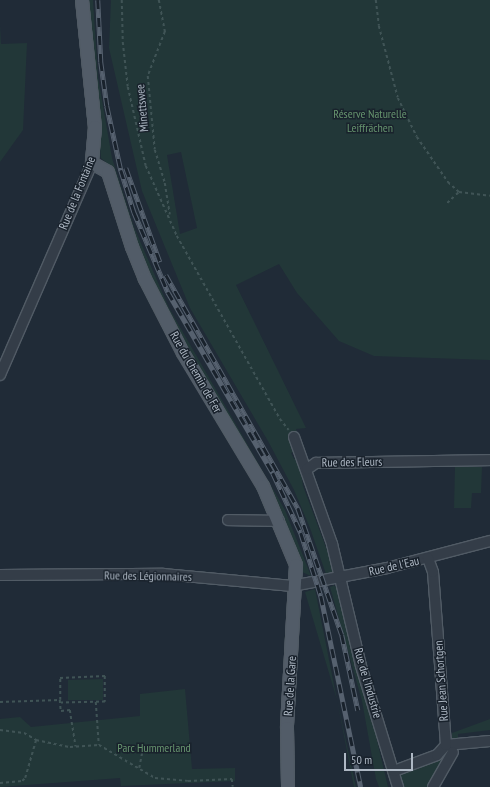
<!DOCTYPE html>
<html>
<head>
<meta charset="utf-8">
<style>
	body { margin:0 }
	#map { position:relative; width:490px; height:787px; overflow:hidden; background:#202b37; font-family:"PT Sans Narrow",sans-serif }
	div>[style] { position:absolute }
	[style*='--x'] { left:calc(var(--x)*1px); top:calc(var(--y)*1px); width:calc(var(--w)*1px); rotate:calc(var(--a)*1deg) }
	.green>* { inset:0; background:#223738 }
	.path>* { height:1.5px; margin-top:-0.75px; transform-origin:0; background:repeating-linear-gradient(90deg,#405456 0 3px,transparent 0 6px) }
	.roads { filter:drop-shadow(1px 0 #515b65) drop-shadow(-1px 0 #515b65) drop-shadow(0 1px #515b65) drop-shadow(0 -1px #515b65) }
	.minor>* { height:10px; margin:-5px; padding:0 5px; transform-origin:5px; border-radius:5px; background:#343d48 }
	.major>* { height:12px; margin:-6px; padding:0 6px; transform-origin:6px; border-radius:6px; background:#525c68 }
	.rail>* { height:4.5px; margin-top:-2.25px; transform-origin:0; background:repeating-linear-gradient(90deg,#19222c 0 9px,#56616f 0 18px); box-sizing:border-box; border-block:1px solid #56616f }
	span { translate:-50% -50%; white-space:nowrap; text-align:center; line-height:1.15; -webkit-text-stroke:3px #19222c; paint-order:stroke }
	.street-label { font-size:12px; color:#aeb8c4 }
	.park-label { font-size:12px; color:#66946e }
	.scale { position:absolute; left:344px; top:753px; width:69px; height:18px; box-sizing:border-box; border:2px solid #aeb8c4; border-top:0; padding-left:5px; font-size:12px; line-height:14px; white-space:nowrap; color:#aeb8c4; -webkit-text-stroke:3px #19222c; paint-order:stroke }
</style>
</head>
<body>
<div id="map">
	<div class="green">
		<i style="clip-path:polygon(87px 0,93px 0,98px 77px,112px 158px,134px 227px,169px 308px,285px 510px,311px 576px,302px 572px,295px 555px,162px 306px,118px 196px,110px 166px,101px 158px)"></i>
		<i style="clip-path:polygon(evenodd,111px 0,490px 0,490px 360px,374px 356px,339px 341px,297px 293px,279px 264px,236px 285px,306px 428px,296px 429px,297px 433px,290px 434px,296px 451px,291px 453px,294px 459px,299px 458px,303px 486px,334px 569px,331px 574px,334px 586px,341px 588px,388px 787px,379px 787px,376px 779px,362px 701px,330px 587px,333px 586px,330px 574px,326px 574px,310px 528px,294px 490px,268px 441px,190px 308px,142px 191px,109px 48px,111px 0,181px 152px,197px 228px,180px 234px,167px 155px,181px 152px)"></i>
		<i style="clip-path:polygon(0 25px,1px 44px,27px 43px,23px 130px,0 162px)"></i>
		<i style="clip-path:polygon(455px 467px,482px 467px,481px 493px,472px 493px,471px 508px,454px 508px)"></i>
		<i style="clip-path:polygon(315px 589px,337px 700px,356px 787px,354px 787px,337px 700px,305px 592px)"></i>
		<i style="clip-path:polygon(103px 679px,103px 700px,68px 700px,68px 680px)"></i>
		<i style="clip-path:polygon(185px 689px,192px 769px,235px 768px,235px 781px,121px 786px,120px 778px,0 787px,0 719px,20px 717px,31px 727px,140px 716px,140px 694px)"></i>
		<i style="clip-path:polygon(490px 719px,490px 730px,458px 734px,458px 740px,452px 741px,452px 733px)"></i>
		<i style="clip-path:polygon(448px 749px,453px 752px,448px 761px,453px 764px,440px 787px,404px 787px,399px 769px)"></i>
	</div>
	<div class="path">
		<i style="--x:122;--y:0;--w:42;--a:88.6"></i>
		<i style="--x:123;--y:42;--w:45;--a:83.7"></i>
		<i style="--x:128;--y:87;--w:81;--a:77.2"></i>
		<i style="--x:146;--y:166;--w:77;--a:66.1"></i>
		<i style="--x:177;--y:236;--w:210;--a:60.6"></i>
		<i style="--x:280;--y:419;--w:14;--a:51"></i>
		<i style="--x:159;--y:0;--w:33;--a:79"></i>
		<i style="--x:165;--y:32;--w:47;--a:111.1"></i>
		<i style="--x:148;--y:76;--w:74;--a:84.6"></i>
		<i style="--x:155;--y:150;--w:34;--a:73"></i>
		<i style="--x:165;--y:183;--w:32;--a:81"></i>
		<i style="--x:376;--y:0;--w:26;--a:83"></i>
		<i style="--x:379;--y:26;--w:74;--a:75.2"></i>
		<i style="--x:398;--y:98;--w:43;--a:64"></i>
		<i style="--x:417;--y:137;--w:55;--a:55.4"></i>
		<i style="--x:448;--y:182;--w:15;--a:42"></i>
		<i style="--x:459;--y:192;--w:31;--a:7"></i>
		<i style="--x:447;--y:203;--w:16;--a:-43"></i>
		<i style="--x:60;--y:700;--w:22;--a:-90"></i>
		<i style="--x:60;--y:678;--w:45;--a:-2.5"></i>
		<i style="--x:105;--y:676;--w:26;--a:90"></i>
		<i style="--x:105;--y:702;--w:44;--a:178.7"></i>
		<i style="--x:0;--y:702;--w:60;--a:-1.9"></i>
		<i style="--x:60;--y:700;--w:11;--a:85"></i>
		<i style="--x:61;--y:711;--w:9;--a:-6"></i>
		<i style="--x:70;--y:710;--w:37;--a:81"></i>
		<i style="--x:96;--y:702;--w:43;--a:86"></i>
		<i style="--x:0;--y:730;--w:24;--a:7"></i>
		<i style="--x:24;--y:733;--w:14;--a:30"></i>
		<i style="--x:139;--y:768;--w:20;--a:-79"></i>
		<i style="--x:0;--y:783;--w:22;--a:-5"></i>
		<i style="--x:22;--y:781;--w:4;--a:-45"></i>
		<i style="--x:25;--y:778;--w:40;--a:-74"></i>
		<i style="--x:36;--y:740;--w:35;--a:12"></i>
		<i style="--x:70;--y:747;--w:29;--a:-4"></i>
		<i style="--x:99;--y:745;--w:65;--a:30.5"></i>
		<i style="--x:155;--y:778;--w:33;--a:5"></i>
		<i style="--x:188;--y:781;--w:44;--a:-2.6"></i>
		<i style="--x:232;--y:779;--w:8;--a:83"></i>
	</div>
	<div class="roads">
		<div class="minor">
			<i style="--x:0;--y:375;--w:231;--a:-66.5"></i>
			<i style="--x:294;--y:437;--w:114;--a:70.4"></i>
			<i style="--x:332;--y:544;--w:125;--a:76.6"></i>
			<i style="--x:361;--y:666;--w:127;--a:73"></i>
			<i style="--x:307;--y:469;--w:11;--a:-34"></i>
			<i style="--x:316;--y:463;--w:174;--a:-1"></i>
			<i style="--x:228;--y:520;--w:51;--a:1.1"></i>
			<i style="--x:0;--y:575;--w:163;--a:-0.4"></i>
			<i style="--x:163;--y:574;--w:130;--a:5.3"></i>
			<i style="--x:292;--y:586;--w:97;--a:-10.7"></i>
			<i style="--x:387;--y:568;--w:106;--a:-14.7"></i>
			<i style="--x:446;--y:745;--w:44;--a:-5.2"></i>
			<i style="--x:394;--y:771;--w:46;--a:-20.4"></i>
			<i style="--x:437;--y:755;--w:13;--a:-48"></i>
			<i style="--x:446;--y:745;--w:173;--a:-94.3"></i>
			<i style="--x:433;--y:572;--w:15;--a:-110"></i>
			<i style="--x:433;--y:787;--w:40;--a:-60.3"></i>
		</div>
		<div class="major">
			<i style="--x:82;--y:0;--w:128;--a:84.2"></i>
			<i style="--x:95;--y:127;--w:36;--a:95"></i>
			<i style="--x:92;--y:163;--w:18;--a:29"></i>
			<i style="--x:108;--y:172;--w:79;--a:72.3"></i>
			<i style="--x:132;--y:247;--w:35;--a:68"></i>
			<i style="--x:145;--y:279;--w:83;--a:62.8"></i>
			<i style="--x:183;--y:353;--w:155;--a:59"></i>
			<i style="--x:263;--y:486;--w:86;--a:67.3"></i>
			<i style="--x:296;--y:565;--w:163;--a:93.2"></i>
			<i style="--x:287;--y:728;--w:59;--a:89"></i>
		</div>
	</div>
	<div class="rail">
		<i style="--x:98;--y:0;--w:62;--a:87.2"></i>
		<i style="--x:101;--y:62;--w:44;--a:82.2"></i>
		<i style="--x:107;--y:106;--w:66;--a:77.7"></i>
		<i style="--x:121;--y:170;--w:44;--a:72.8"></i>
		<i style="--x:134;--y:212;--w:87;--a:67"></i>
		<i style="--x:168;--y:292;--w:209;--a:59.9"></i>
		<i style="--x:273;--y:473;--w:66;--a:65"></i>
		<i style="--x:301;--y:533;--w:66;--a:72.4"></i>
		<i style="--x:321;--y:596;--w:195;--a:78.2"></i>
		<i style="--x:126;--y:168;--w:100;--a:70.1"></i>
		<i style="--x:166;--y:275;--w:268;--a:60.5"></i>
		<i style="--x:298;--y:508;--w:134;--a:70.9"></i>
		<i style="--x:342;--y:635;--w:77;--a:78"></i>
	</div>
	<div class="street-label">
		<span style="left:142px;top:108px;rotate:-95deg">Minettswee</span>
		<span style="left:77px;top:193px;rotate:-68deg">Rue de la Fontaine</span>
		<span style="left:196px;top:372px;rotate:60deg">Rue du Chemin de Fer</span>
		<span style="left:352px;top:462px;rotate:-1deg">Rue des Fleurs</span>
		<span style="left:394px;top:566px;rotate:-13deg">Rue de l'Eau</span>
		<span style="left:148px;top:576px;rotate:1deg">Rue des Légionnaires</span>
		<span style="left:441px;top:681px;rotate:-94deg">Rue Jean Schortgen</span>
		<span style="left:368px;top:683px;rotate:74deg">Rue de l'Industrie</span>
		<span style="left:290px;top:686px;rotate:-86deg">Rue de la Gare</span>
	</div>
	<div class="park-label">
		<span style="left:370px;top:121px">Réserve Naturelle<br>Leiffrächen</span>
		<span style="left:154px;top:748px">Parc Hummerland</span>
	</div>
	<div class="scale">50 m</div>
</div>
</body>
</html>
